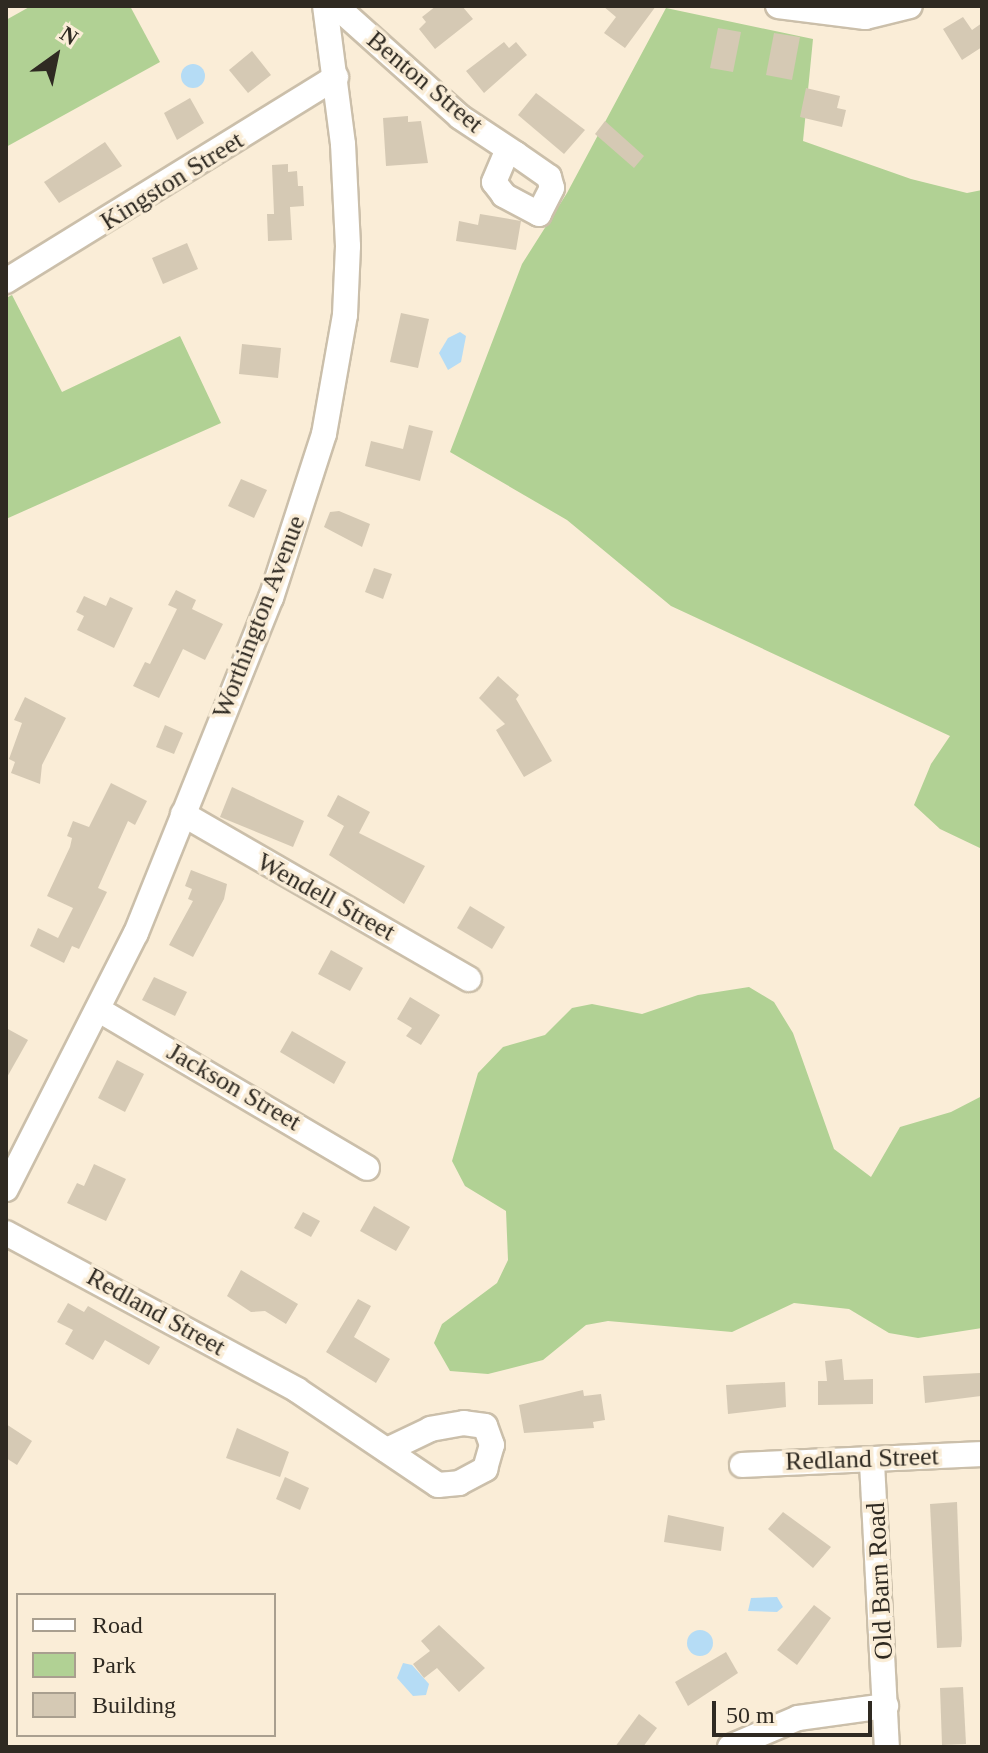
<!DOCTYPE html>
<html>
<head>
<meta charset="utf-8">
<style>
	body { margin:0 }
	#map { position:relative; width:988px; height:1753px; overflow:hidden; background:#faedd7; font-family:Georgia,serif }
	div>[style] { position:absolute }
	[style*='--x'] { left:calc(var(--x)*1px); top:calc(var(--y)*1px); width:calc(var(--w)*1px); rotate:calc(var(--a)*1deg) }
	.green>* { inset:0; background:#b1d194 }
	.water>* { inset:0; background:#b5dcf5 }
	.round { border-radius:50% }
	.building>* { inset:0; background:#d5c9b4 }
	.roads { filter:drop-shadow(2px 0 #cbbfaa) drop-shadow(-2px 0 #cbbfaa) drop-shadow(0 2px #cbbfaa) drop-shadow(0 -2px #cbbfaa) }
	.street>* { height:24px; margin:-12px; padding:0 12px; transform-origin:12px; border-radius:12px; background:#fff }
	span { translate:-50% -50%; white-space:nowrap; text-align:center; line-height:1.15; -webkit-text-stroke:7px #faedd7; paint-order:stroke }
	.street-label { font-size:26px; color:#2f2a22 }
	.frame { position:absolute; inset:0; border:8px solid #2f2a22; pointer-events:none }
	.legend { position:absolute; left:16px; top:1593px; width:260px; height:144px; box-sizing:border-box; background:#faedd7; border:2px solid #a99f8f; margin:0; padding:10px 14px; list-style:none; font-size:24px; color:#2f2a22 }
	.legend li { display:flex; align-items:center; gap:16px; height:40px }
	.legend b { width:40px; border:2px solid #a99f8f }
	.north { position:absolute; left:16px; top:16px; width:80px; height:80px; -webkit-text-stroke:6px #faedd7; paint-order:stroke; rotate:33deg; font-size:22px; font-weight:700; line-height:32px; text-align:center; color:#2f2a22 }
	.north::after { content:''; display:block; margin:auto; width:28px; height:36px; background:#2f2a22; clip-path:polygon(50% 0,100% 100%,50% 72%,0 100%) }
	.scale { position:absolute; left:712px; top:1701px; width:160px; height:36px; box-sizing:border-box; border:4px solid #2f2a22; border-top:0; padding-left:10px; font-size:24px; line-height:28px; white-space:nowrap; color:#2f2a22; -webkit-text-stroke:6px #faedd7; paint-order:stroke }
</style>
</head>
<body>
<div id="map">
	<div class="green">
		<i style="clip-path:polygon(31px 6px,130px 6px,160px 62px,6px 147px,6px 20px)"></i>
		<i style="clip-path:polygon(666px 8px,813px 39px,803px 141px,911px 179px,967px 193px,982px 190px,982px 849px,940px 829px,914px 805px,931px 764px,950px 736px,671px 606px,567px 520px,450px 452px,522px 264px,567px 193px)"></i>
		<i style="clip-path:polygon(12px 295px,62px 392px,180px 336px,221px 423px,6px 519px,6px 298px)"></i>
		<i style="clip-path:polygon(749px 987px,774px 1002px,793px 1033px,834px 1149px,871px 1177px,900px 1127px,951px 1112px,982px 1096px,982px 1328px,918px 1338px,889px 1333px,849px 1309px,794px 1303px,732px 1332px,608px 1321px,586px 1325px,543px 1360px,488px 1374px,450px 1371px,434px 1343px,442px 1324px,497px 1283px,508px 1260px,506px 1211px,465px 1186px,452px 1161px,478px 1073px,503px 1047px,545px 1035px,572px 1008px,592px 1004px,642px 1014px,698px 995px)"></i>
	</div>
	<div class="water">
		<i class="round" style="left:181px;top:64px;width:24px;height:24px"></i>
		<i style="clip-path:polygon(460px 332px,466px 336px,461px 362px,448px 370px,439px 353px,448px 338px)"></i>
		<i style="clip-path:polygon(777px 1597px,783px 1607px,777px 1612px,748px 1611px,751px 1598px)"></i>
		<i class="round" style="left:687px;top:1630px;width:26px;height:26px"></i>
		<i style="clip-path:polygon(403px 1663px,412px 1665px,429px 1684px,426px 1695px,413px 1696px,397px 1678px)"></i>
	</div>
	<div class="building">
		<i style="clip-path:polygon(436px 6px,462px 6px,473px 19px,435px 49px,419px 29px,426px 22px,422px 17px)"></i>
		<i style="clip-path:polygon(603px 6px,656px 6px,625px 48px,604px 33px,616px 17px)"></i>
		<i style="clip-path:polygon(963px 17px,972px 30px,982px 23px,982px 47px,962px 60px,943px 29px)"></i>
		<i style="clip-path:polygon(718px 28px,741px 32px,733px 72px,710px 68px)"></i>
		<i style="clip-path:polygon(774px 33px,800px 37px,792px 80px,766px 75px)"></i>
		<i style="clip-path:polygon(504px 42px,509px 48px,516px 42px,527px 55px,484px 93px,466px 71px)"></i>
		<i style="clip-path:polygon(252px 51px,271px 75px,248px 93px,229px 70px)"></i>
		<i style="clip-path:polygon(806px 88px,840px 96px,837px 108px,846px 110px,842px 127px,800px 117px)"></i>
		<i style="clip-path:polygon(536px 93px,585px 130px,564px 154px,518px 115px)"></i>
		<i style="clip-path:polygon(190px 98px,204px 123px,177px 140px,164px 113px)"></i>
		<i style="clip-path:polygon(408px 116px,408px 122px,421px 121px,428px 163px,386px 166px,383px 118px)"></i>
		<i style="clip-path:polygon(605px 121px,644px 156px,634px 168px,595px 134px)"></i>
		<i style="clip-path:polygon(105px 142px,122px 166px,59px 203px,44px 182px)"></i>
		<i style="clip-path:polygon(288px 164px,288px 172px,297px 171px,298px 186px,303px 186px,304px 206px,290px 207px,292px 240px,268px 241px,267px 214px,274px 214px,272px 165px)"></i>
		<i style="clip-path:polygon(480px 214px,521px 221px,516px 250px,456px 241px,459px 221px,478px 225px)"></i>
		<i style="clip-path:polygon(187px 243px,198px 269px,163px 284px,152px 258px)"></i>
		<i style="clip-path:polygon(401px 313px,429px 319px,418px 368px,390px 362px)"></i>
		<i style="clip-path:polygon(242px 344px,281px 348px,278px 378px,239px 374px)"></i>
		<i style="clip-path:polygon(409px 425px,433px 431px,420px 481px,365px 466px,371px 441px,403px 449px)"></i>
		<i style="clip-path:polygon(241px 479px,267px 490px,254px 518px,228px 506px)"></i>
		<i style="clip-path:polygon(339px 511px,370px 524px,362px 547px,324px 527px,330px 512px)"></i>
		<i style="clip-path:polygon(374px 568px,392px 574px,383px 599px,365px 592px)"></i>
		<i style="clip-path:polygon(176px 590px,196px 600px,192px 609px,223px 624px,205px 660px,183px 649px,159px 698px,133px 686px,145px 662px,150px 664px,177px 609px,168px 605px)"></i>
		<i style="clip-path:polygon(84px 596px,106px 606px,110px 597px,133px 608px,114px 648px,77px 630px,84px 616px,76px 612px)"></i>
		<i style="clip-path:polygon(498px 676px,519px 695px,516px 699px,552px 761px,524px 777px,496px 730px,505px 724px,479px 698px)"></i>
		<i style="clip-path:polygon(25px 697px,66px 718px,42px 765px,40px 784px,11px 773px,15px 762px,9px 759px,22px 723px,14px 720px)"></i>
		<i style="clip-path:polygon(165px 725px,183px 733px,174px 754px,156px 747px)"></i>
		<i style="clip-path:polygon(111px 783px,147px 801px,135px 825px,128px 821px,98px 888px,107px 892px,79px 949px,72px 946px,64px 963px,30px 946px,38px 928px,58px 938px,73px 908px,47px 896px,70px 847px,72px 838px,67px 836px,73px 821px,89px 827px)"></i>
		<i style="clip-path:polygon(232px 787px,304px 821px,293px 847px,220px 817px)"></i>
		<i style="clip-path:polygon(338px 795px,370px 812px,359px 833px,425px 866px,404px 904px,329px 855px,344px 826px,327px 816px)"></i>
		<i style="clip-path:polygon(191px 870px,227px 884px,224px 899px,193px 957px,169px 945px,193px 901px,188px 899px,192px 889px,185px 886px)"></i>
		<i style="clip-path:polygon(470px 906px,505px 927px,492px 949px,457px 928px)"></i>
		<i style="clip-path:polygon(331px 950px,363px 968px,350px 991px,318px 974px)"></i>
		<i style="clip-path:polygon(154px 977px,187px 992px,175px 1016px,142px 1000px)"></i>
		<i style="clip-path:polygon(410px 997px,440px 1015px,421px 1045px,406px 1036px,412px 1028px,397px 1019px)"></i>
		<i style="clip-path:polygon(6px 1028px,28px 1040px,6px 1079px)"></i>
		<i style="clip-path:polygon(292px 1031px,346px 1062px,334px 1084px,280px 1052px)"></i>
		<i style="clip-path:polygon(117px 1060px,144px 1074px,125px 1112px,98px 1098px)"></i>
		<i style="clip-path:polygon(94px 1164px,126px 1179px,106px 1221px,67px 1203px,77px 1183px,84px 1186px)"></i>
		<i style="clip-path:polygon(374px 1206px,410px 1227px,396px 1251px,360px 1231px)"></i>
		<i style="clip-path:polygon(303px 1212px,320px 1221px,311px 1237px,294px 1228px)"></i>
		<i style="clip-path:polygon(241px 1270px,298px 1304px,286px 1324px,265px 1311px,251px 1312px,227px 1296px)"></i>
		<i style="clip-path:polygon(358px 1299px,371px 1306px,354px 1337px,390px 1359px,376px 1383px,326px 1352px)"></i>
		<i style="clip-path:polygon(68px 1303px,84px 1312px,88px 1306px,160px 1347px,149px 1365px,105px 1340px,93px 1360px,65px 1344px,73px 1330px,57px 1322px)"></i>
		<i style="clip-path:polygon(842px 1359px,844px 1380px,873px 1379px,873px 1404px,818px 1405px,818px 1381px,827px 1381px,825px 1361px)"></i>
		<i style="clip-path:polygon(980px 1373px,981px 1396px,925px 1403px,923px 1376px)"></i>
		<i style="clip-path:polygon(785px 1382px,786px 1407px,728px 1414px,726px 1385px)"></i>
		<i style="clip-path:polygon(583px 1390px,584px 1396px,601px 1394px,605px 1420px,593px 1422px,594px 1428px,524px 1433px,519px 1405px)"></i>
		<i style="clip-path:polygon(6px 1424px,32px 1441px,17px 1465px,6px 1458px)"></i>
		<i style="clip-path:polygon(237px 1428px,289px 1452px,280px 1477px,226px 1458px)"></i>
		<i style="clip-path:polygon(285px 1477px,309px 1488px,300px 1510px,276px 1499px)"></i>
		<i style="clip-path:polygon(957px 1502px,962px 1639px,961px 1647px,937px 1648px,930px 1504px)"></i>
		<i style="clip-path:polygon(783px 1512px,831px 1547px,813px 1568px,768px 1529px)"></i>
		<i style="clip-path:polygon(668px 1515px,724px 1527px,721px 1551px,664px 1542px)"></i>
		<i style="clip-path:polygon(814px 1605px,831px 1618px,797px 1665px,777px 1650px)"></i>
		<i style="clip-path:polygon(439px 1625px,485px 1668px,459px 1692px,437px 1668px,424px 1678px,413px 1664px,430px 1651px,421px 1641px)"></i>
		<i style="clip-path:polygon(726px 1652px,738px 1673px,688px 1706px,675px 1682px)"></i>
		<i style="clip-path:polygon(963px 1687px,966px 1744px,942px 1745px,940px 1688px)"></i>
		<i style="clip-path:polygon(639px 1714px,657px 1728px,643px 1747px,615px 1747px)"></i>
	</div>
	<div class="roads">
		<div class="street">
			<i style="--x:336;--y:6;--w:166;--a:41.8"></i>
			<i style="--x:460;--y:117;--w:67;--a:33.5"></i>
			<i style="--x:516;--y:154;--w:40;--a:34.9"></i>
			<i style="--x:549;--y:177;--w:11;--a:75"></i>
			<i style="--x:552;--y:188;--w:29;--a:117"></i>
			<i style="--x:539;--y:214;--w:40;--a:-152"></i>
			<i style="--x:504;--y:195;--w:16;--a:-128"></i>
			<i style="--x:494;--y:182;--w:28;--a:-67"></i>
			<i style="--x:505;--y:156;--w:11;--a:-10"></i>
			<i style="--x:778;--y:6;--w:88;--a:7.2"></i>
			<i style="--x:865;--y:17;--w:46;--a:-13.7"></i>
			<i style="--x:6;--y:281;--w:388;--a:-31.7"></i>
			<i style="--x:183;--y:814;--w:330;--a:30"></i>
			<i style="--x:99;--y:1010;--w:311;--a:30.5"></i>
			<i style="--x:6;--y:1189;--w:287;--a:-63.1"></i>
			<i style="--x:136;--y:933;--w:361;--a:-68.1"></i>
			<i style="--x:271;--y:598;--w:172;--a:-72.1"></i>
			<i style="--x:324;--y:434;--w:121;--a:-80"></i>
			<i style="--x:345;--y:315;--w:69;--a:-87.5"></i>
			<i style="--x:348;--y:246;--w:102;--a:-92.8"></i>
			<i style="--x:343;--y:144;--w:139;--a:-97.4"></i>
			<i style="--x:6;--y:1233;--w:331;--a:28.3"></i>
			<i style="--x:297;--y:1390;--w:170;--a:34"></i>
			<i style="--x:438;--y:1485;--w:21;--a:-5"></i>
			<i style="--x:459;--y:1483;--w:30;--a:-28"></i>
			<i style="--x:485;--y:1469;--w:25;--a:-74"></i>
			<i style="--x:492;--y:1445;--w:20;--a:-110"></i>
			<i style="--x:485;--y:1426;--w:21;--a:-172"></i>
			<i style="--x:464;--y:1423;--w:34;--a:170"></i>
			<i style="--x:431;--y:1429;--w:49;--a:154.5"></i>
			<i style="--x:872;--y:1463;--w:284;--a:87"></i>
			<i style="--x:742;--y:1465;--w:240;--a:-2.6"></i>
			<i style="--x:730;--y:1747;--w:74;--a:-23.1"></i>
			<i style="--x:798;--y:1718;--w:89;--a:-7.8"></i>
		</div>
	</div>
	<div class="street-label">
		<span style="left:425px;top:82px;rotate:40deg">Benton Street</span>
		<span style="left:172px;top:181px;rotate:-32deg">Kingston Street</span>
		<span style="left:259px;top:617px;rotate:-69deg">Worthington Avenue</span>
		<span style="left:326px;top:897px;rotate:29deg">Wendell Street</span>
		<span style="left:234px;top:1087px;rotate:30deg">Jackson Street</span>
		<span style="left:156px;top:1312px;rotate:29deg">Redland Street</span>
		<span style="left:862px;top:1459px;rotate:-2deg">Redland Street</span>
		<span style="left:880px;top:1581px;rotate:-93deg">Old Barn Road</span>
	</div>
	<div class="frame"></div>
	<ul class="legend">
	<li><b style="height:10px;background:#fff"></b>Road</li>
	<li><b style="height:22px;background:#b1d194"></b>Park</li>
	<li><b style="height:22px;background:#d5c9b4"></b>Building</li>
	</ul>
	<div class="north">N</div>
	<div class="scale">50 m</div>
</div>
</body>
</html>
